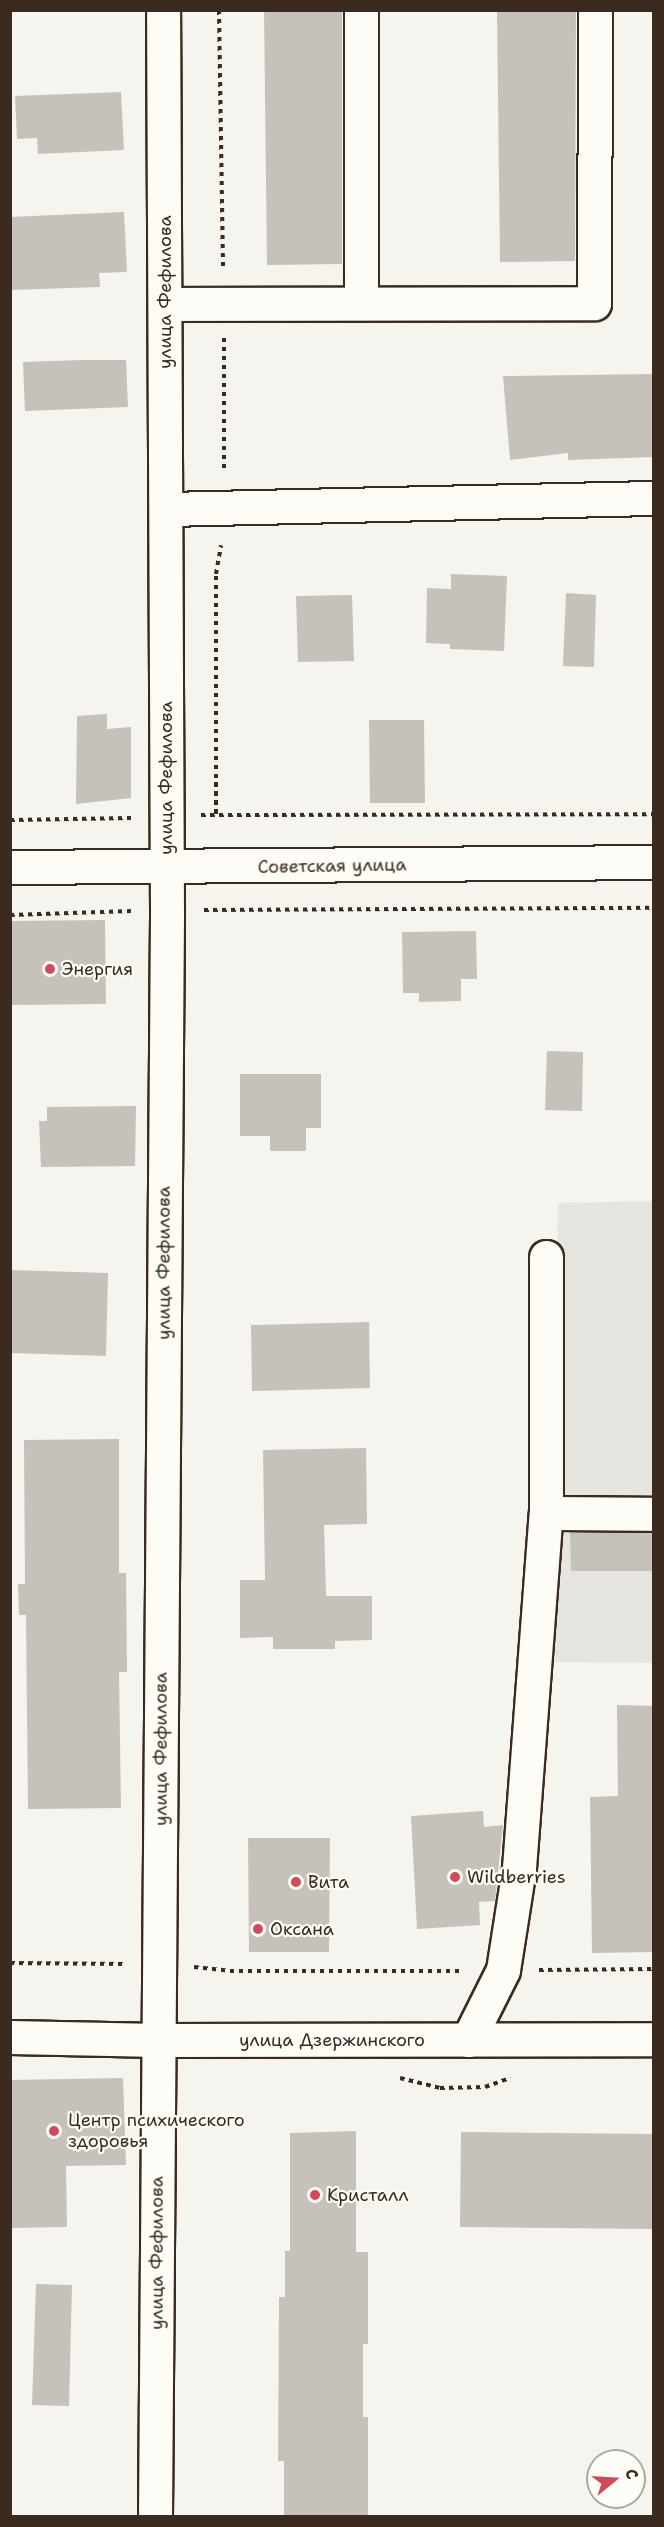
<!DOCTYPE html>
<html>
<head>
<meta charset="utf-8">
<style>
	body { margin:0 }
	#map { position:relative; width:664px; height:2527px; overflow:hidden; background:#f5f4ee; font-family:"Shantell Sans",sans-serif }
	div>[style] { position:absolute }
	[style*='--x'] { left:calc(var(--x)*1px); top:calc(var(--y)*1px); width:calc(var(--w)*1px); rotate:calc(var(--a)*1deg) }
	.built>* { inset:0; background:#e7e5df }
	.building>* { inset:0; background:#c7c1bb }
	.path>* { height:4px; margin-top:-2px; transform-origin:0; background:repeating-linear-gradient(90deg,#3b2a1e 0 4.5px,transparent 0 9px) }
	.roads { filter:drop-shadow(2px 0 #3b2a1e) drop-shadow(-2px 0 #3b2a1e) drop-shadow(0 2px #3b2a1e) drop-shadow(0 -2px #3b2a1e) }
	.minor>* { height:33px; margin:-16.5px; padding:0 16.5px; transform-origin:16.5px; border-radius:16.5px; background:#fdfcf7 }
	.major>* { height:33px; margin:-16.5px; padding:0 16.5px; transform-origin:16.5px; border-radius:16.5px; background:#fdfcf7 }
	.dots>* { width:16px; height:16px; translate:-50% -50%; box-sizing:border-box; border:3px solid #fdfcf7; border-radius:50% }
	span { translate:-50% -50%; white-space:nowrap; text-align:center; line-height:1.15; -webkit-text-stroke:4.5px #fdfcf7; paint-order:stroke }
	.street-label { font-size:18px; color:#3b2a1e }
	.poi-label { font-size:18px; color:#3b2a1e }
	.left { translate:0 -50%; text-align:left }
	.frame { position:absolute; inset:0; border:12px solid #3b2a1e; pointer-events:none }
	.north { position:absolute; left:586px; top:2449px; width:60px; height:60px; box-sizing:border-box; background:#fdfcf7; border:2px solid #afa8a0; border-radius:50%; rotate:72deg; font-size:16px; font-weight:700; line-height:24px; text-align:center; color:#3b2a1e }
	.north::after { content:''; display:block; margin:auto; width:21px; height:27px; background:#d1495b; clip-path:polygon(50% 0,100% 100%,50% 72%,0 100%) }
</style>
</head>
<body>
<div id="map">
	<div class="built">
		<i style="clip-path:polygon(653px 1201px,653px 1663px,550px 1662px,558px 1203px)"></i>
	</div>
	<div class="building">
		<i style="clip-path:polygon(264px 10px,342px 10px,342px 264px,267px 265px)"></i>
		<i style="clip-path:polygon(497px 10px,576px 10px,575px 261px,500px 262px)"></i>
		<i style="clip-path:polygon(121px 92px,124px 150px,38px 154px,37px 138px,17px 139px,15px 96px)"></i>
		<i style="clip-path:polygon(124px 212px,127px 272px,99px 273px,100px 287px,10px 290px,10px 217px)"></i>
		<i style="clip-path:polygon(82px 360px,126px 360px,128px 407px,25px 411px,23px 362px)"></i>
		<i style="clip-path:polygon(654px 374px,654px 457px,568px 460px,568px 453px,510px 460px,503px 376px)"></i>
		<i style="clip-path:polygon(451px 574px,507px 576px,504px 651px,450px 649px,450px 644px,426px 643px,427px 588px,451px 589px)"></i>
		<i style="clip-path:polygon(566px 593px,596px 595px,594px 667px,563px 666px)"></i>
		<i style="clip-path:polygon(352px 595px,354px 661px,298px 662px,296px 596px)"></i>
		<i style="clip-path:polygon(107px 714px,107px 729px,131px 727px,131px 798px,76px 804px,77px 716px)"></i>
		<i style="clip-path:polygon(369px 720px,424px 720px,425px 803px,370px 803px)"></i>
		<i style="clip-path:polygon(105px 920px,106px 1004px,10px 1005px,10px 921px)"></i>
		<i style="clip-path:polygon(476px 931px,477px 979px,461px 979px,461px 1001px,419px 1002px,419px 993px,403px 993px,402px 932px)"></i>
		<i style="clip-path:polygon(547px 1051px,583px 1052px,582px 1111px,545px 1110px)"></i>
		<i style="clip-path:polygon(240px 1074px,321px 1074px,321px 1128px,306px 1128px,306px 1151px,270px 1151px,270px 1136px,240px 1136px)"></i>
		<i style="clip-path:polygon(136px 1106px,135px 1166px,41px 1167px,39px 1121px,47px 1121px,47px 1107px)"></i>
		<i style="clip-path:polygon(10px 1270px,108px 1273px,106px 1356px,10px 1353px)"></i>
		<i style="clip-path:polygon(369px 1322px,370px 1388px,252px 1391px,251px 1325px)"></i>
		<i style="clip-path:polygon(119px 1439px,119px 1573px,126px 1573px,127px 1672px,119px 1672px,121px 1808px,28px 1809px,26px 1615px,19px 1615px,18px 1584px,25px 1584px,24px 1440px)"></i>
		<i style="clip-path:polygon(366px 1448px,367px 1524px,324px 1525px,326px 1596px,372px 1596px,372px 1640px,335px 1641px,335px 1649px,273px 1649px,273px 1637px,240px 1638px,240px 1580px,265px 1580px,263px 1450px)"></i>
		<i style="clip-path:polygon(570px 1532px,654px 1533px,654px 1571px,571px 1571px)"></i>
		<i style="clip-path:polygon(617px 1705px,654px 1706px,654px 1952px,592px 1953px,590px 1797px,618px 1796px)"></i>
		<i style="clip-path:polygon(483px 1811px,484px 1827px,503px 1825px,495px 1901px,479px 1902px,480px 1925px,417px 1929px,411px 1816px)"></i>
		<i style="clip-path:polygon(248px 1838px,330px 1838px,329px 1952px,249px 1952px)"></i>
		<i style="clip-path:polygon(123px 2078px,126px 2165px,66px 2166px,67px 2227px,10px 2228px,10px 2080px)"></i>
		<i style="clip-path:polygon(356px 2131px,356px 2252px,368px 2252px,368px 2344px,363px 2344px,363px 2417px,368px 2417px,368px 2517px,284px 2517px,284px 2461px,278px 2461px,279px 2297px,285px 2297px,285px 2251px,290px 2251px,290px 2133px)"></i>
		<i style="clip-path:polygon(461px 2132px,654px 2134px,652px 2229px,460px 2227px)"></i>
		<i style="clip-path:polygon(36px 2284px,72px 2285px,69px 2406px,32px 2405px)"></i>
	</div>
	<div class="path">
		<i style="--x:219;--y:10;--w:258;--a:89.1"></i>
		<i style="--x:224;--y:338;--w:134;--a:90"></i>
		<i style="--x:216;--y:814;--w:240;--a:-90"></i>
		<i style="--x:216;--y:574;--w:29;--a:-80"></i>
		<i style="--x:201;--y:815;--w:453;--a:-0.1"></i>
		<i style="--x:10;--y:820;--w:121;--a:-0.9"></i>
		<i style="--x:204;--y:910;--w:450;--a:-0.3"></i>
		<i style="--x:10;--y:915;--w:121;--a:-1.9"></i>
		<i style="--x:10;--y:1963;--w:114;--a:0.5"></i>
		<i style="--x:194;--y:1967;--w:36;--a:6"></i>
		<i style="--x:230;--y:1971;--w:232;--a:0"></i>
		<i style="--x:539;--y:1970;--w:115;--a:-0.5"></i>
		<i style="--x:400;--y:2078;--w:41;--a:14"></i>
		<i style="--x:440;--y:2088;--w:45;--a:-1.3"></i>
		<i style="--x:485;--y:2087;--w:27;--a:-20"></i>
	</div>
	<div class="roads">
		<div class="minor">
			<i style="--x:361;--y:10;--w:293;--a:90"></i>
			<i style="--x:165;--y:304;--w:429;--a:-0.1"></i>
			<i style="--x:594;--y:303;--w:293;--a:-89.8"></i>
			<i style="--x:167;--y:509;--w:487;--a:-1.3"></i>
			<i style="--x:546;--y:1513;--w:108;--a:0.5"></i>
			<i style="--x:468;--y:2040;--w:78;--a:-63.4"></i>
			<i style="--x:503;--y:1970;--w:103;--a:-81.1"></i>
			<i style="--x:519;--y:1868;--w:356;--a:-85.7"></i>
			<i style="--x:546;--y:1513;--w:256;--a:-90"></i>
			<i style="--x:155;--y:2516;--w:1606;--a:-89.57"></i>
			<i style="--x:167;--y:910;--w:900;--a:-90.25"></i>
		</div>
		<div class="major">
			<i style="--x:10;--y:867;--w:644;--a:-0.44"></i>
			<i style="--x:10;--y:2037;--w:149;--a:1.2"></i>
			<i style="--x:159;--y:2040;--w:495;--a:-0.1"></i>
		</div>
	</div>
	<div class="dots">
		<i style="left:50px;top:969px;background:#d1495b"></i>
		<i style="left:455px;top:1877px;background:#d1495b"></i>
		<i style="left:296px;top:1882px;background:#d1495b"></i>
		<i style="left:258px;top:1929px;background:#d1495b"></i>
		<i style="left:54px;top:2131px;background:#d1495b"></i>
		<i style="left:315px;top:2195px;background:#d1495b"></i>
	</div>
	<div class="street-label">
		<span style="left:165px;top:292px;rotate:-90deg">улица Фефилова</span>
		<span style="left:166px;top:778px;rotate:-90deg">улица Фефилова</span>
		<span style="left:332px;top:866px;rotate:-1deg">Советская улица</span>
		<span style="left:164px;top:1263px;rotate:-90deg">улица Фефилова</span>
		<span style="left:161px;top:1749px;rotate:-90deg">улица Фефилова</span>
		<span style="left:332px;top:2040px">улица Дзержинского</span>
		<span style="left:157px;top:2253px;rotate:-90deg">улица Фефилова</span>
	</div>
	<div class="poi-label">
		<span class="left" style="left:62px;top:969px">Энергия</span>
		<span class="left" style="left:467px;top:1877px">Wildberries</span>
		<span class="left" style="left:308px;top:1882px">Вита</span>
		<span class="left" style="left:270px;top:1929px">Оксана</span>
		<span class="left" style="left:68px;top:2131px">Центр психического<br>здоровья</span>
		<span class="left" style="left:327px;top:2195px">Кристалл</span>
	</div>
	<div class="frame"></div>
	<div class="north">С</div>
</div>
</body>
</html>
